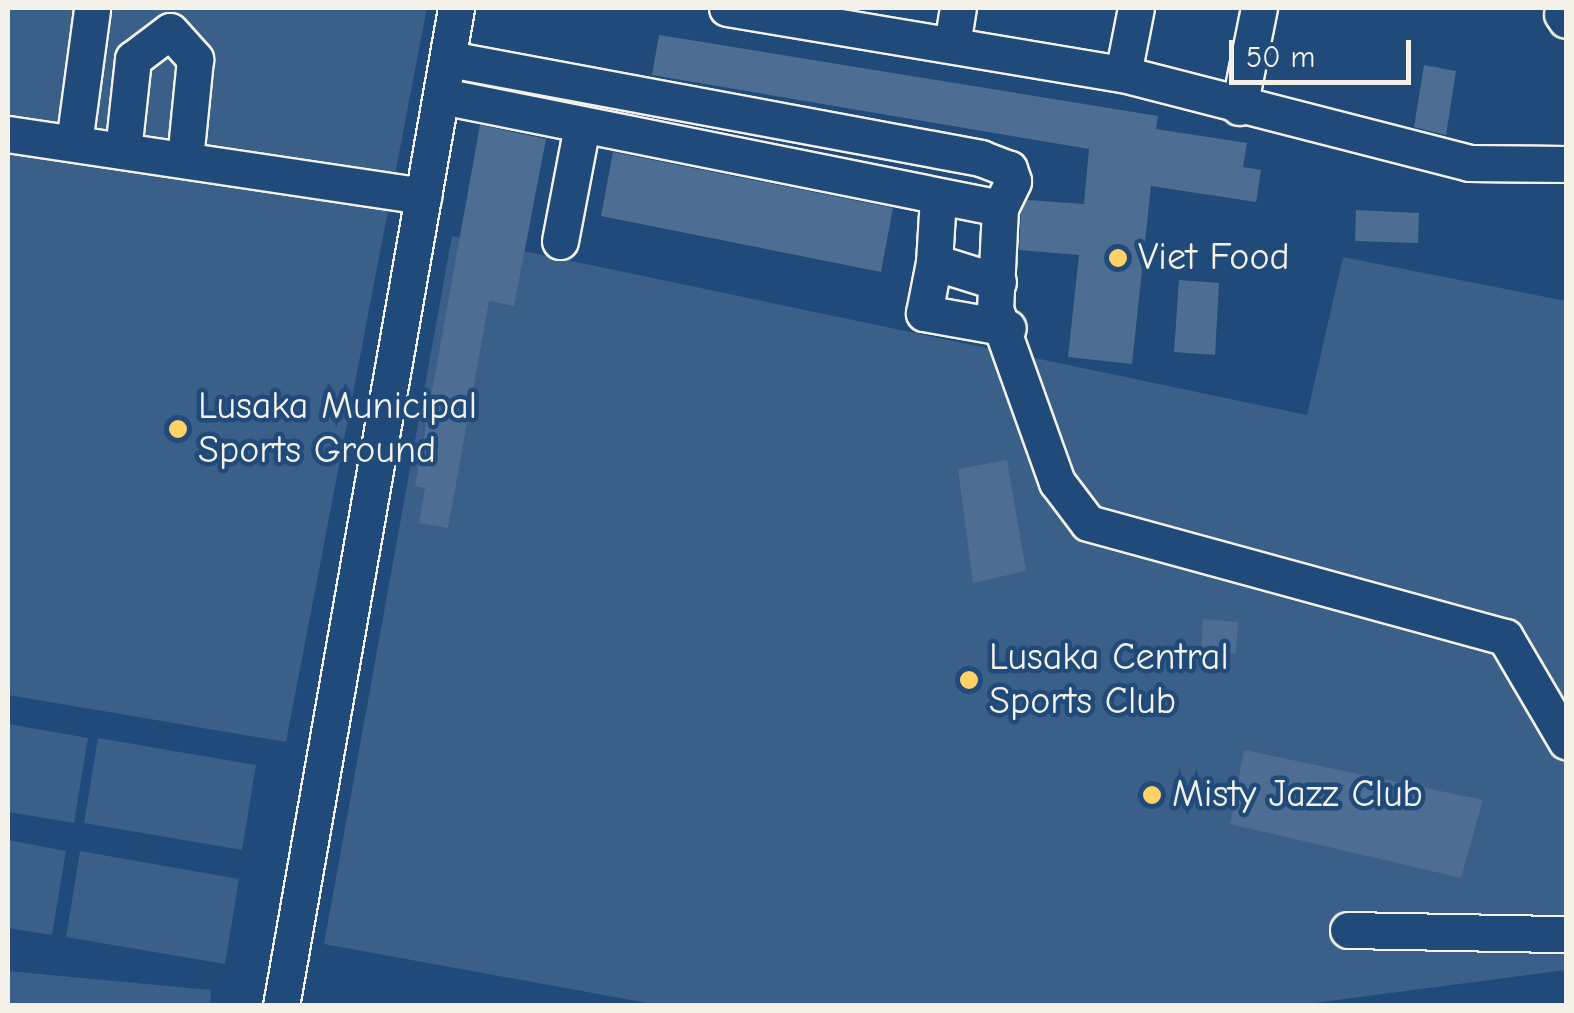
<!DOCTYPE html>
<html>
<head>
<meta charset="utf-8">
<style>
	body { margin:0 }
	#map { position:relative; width:1574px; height:1013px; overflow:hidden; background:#1f4a7a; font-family:"Comic Neue",sans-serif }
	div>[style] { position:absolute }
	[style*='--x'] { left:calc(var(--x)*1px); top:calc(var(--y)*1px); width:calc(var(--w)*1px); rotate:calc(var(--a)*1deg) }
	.green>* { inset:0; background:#3a5f88 }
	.building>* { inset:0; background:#4d6e92 }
	.roads { filter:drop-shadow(2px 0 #f4f1e8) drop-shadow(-2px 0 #f4f1e8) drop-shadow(0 2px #f4f1e8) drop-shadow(0 -2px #f4f1e8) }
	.minor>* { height:35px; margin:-17.5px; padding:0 17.5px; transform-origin:17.5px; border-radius:17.5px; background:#1f4a7a }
	.dots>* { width:28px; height:28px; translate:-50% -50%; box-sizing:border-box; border:5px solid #1f4a7a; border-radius:50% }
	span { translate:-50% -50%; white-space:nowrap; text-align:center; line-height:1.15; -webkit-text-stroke:9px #1f4a7a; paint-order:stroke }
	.poi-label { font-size:38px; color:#f4f1e8 }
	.left { translate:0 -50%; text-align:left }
	.frame { position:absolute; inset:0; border:10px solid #f4f1e8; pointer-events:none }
	.scale { position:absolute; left:1229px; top:40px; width:182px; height:45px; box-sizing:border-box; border:5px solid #f4f1e8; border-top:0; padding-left:12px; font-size:30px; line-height:35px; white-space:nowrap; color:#f4f1e8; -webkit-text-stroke:8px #1f4a7a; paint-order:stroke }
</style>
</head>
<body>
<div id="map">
	<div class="green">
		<i style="clip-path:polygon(8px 8px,427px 8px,286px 742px,8px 695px)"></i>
		<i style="clip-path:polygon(452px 236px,1307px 415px,1343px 257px,1566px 301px,1566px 970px,1299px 1005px,664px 1006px,324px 944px)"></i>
		<i style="clip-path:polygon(8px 724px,88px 738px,74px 823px,8px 812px)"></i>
		<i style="clip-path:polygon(98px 738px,256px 765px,242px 850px,84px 823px)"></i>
		<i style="clip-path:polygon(8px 840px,66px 851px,52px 935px,8px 928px)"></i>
		<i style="clip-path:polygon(80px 851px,239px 879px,225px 964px,66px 937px)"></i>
		<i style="clip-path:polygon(8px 971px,211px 990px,210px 1005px,8px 1005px)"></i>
	</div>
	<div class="building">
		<i style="clip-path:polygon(659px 35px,1158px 116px,1156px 129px,1247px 143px,1243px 167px,1261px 170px,1256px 202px,1151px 186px,1132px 364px,1068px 357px,1079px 255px,1019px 250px,1021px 213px,1027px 200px,1084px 204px,1089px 149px,652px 75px)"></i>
		<i style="clip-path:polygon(1424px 65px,1456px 71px,1446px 135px,1414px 127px)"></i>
		<i style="clip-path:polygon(480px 125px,546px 139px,514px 306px,489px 301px,448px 528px,419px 523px,425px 488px,415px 486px)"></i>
		<i style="clip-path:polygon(613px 152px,893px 208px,881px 272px,601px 216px)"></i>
		<i style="clip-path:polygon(1356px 210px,1419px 213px,1418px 243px,1355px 241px)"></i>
		<i style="clip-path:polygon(1179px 280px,1219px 283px,1215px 355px,1174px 352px)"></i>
		<i style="clip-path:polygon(1007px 460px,1026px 571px,973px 583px,958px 469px)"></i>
		<i style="clip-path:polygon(1203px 619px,1238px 622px,1236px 654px,1201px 651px)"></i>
		<i style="clip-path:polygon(1244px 750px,1483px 800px,1461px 878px,1230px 824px)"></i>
	</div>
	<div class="roads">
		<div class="minor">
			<i style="--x:727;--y:8;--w:401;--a:9.5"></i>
			<i style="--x:1123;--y:74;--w:67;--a:-78.9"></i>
			<i style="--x:1562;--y:14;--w:7;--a:56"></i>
			<i style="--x:952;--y:45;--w:37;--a:-81"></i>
			<i style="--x:1123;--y:74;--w:357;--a:14.4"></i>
			<i style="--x:1469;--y:163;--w:97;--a:0.6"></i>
			<i style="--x:442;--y:96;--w:569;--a:11.35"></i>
			<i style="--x:1000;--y:208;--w:30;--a:-64"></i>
			<i style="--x:1013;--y:181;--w:13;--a:-108"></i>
			<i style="--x:1009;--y:169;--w:30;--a:-159"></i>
			<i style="--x:981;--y:158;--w:541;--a:-169.46"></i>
			<i style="--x:1239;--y:107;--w:101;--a:-78.6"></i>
			<i style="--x:8;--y:134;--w:420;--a:8.5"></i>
			<i style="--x:74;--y:143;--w:135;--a:-82.3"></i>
			<i style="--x:123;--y:151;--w:93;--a:-83.8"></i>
			<i style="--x:133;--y:59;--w:46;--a:-37.1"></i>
			<i style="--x:170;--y:31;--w:38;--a:48"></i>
			<i style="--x:195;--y:59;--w:101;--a:95.7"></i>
			<i style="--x:938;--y:197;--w:65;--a:93.5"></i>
			<i style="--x:934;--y:262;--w:67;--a:17.4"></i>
			<i style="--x:1000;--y:208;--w:101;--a:92.8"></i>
			<i style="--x:995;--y:309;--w:184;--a:70.3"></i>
			<i style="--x:1057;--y:482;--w:51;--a:52.9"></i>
			<i style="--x:1088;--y:523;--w:432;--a:15.3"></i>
			<i style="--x:1505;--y:637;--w:121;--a:59.6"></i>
			<i style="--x:560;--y:241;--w:112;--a:-79.2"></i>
			<i style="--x:934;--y:262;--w:52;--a:101.1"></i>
			<i style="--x:924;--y:313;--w:85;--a:10.1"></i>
			<i style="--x:1348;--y:930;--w:218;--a:1.1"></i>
			<i style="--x:281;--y:1006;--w:1013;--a:-80.05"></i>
		</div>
	</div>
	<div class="dots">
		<i style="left:1118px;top:258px;background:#ffd166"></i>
		<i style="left:178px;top:429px;background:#ffd166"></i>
		<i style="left:969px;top:680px;background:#ffd166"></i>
		<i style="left:1152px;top:795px;background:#ffd166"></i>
	</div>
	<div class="poi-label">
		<span class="left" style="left:1138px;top:258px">Viet Food</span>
		<span class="left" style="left:198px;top:429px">Lusaka Municipal<br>Sports Ground</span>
		<span class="left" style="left:989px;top:680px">Lusaka Central<br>Sports Club</span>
		<span class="left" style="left:1172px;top:795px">Misty Jazz Club</span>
	</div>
	<div class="frame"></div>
	<div class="scale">50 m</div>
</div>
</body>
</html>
